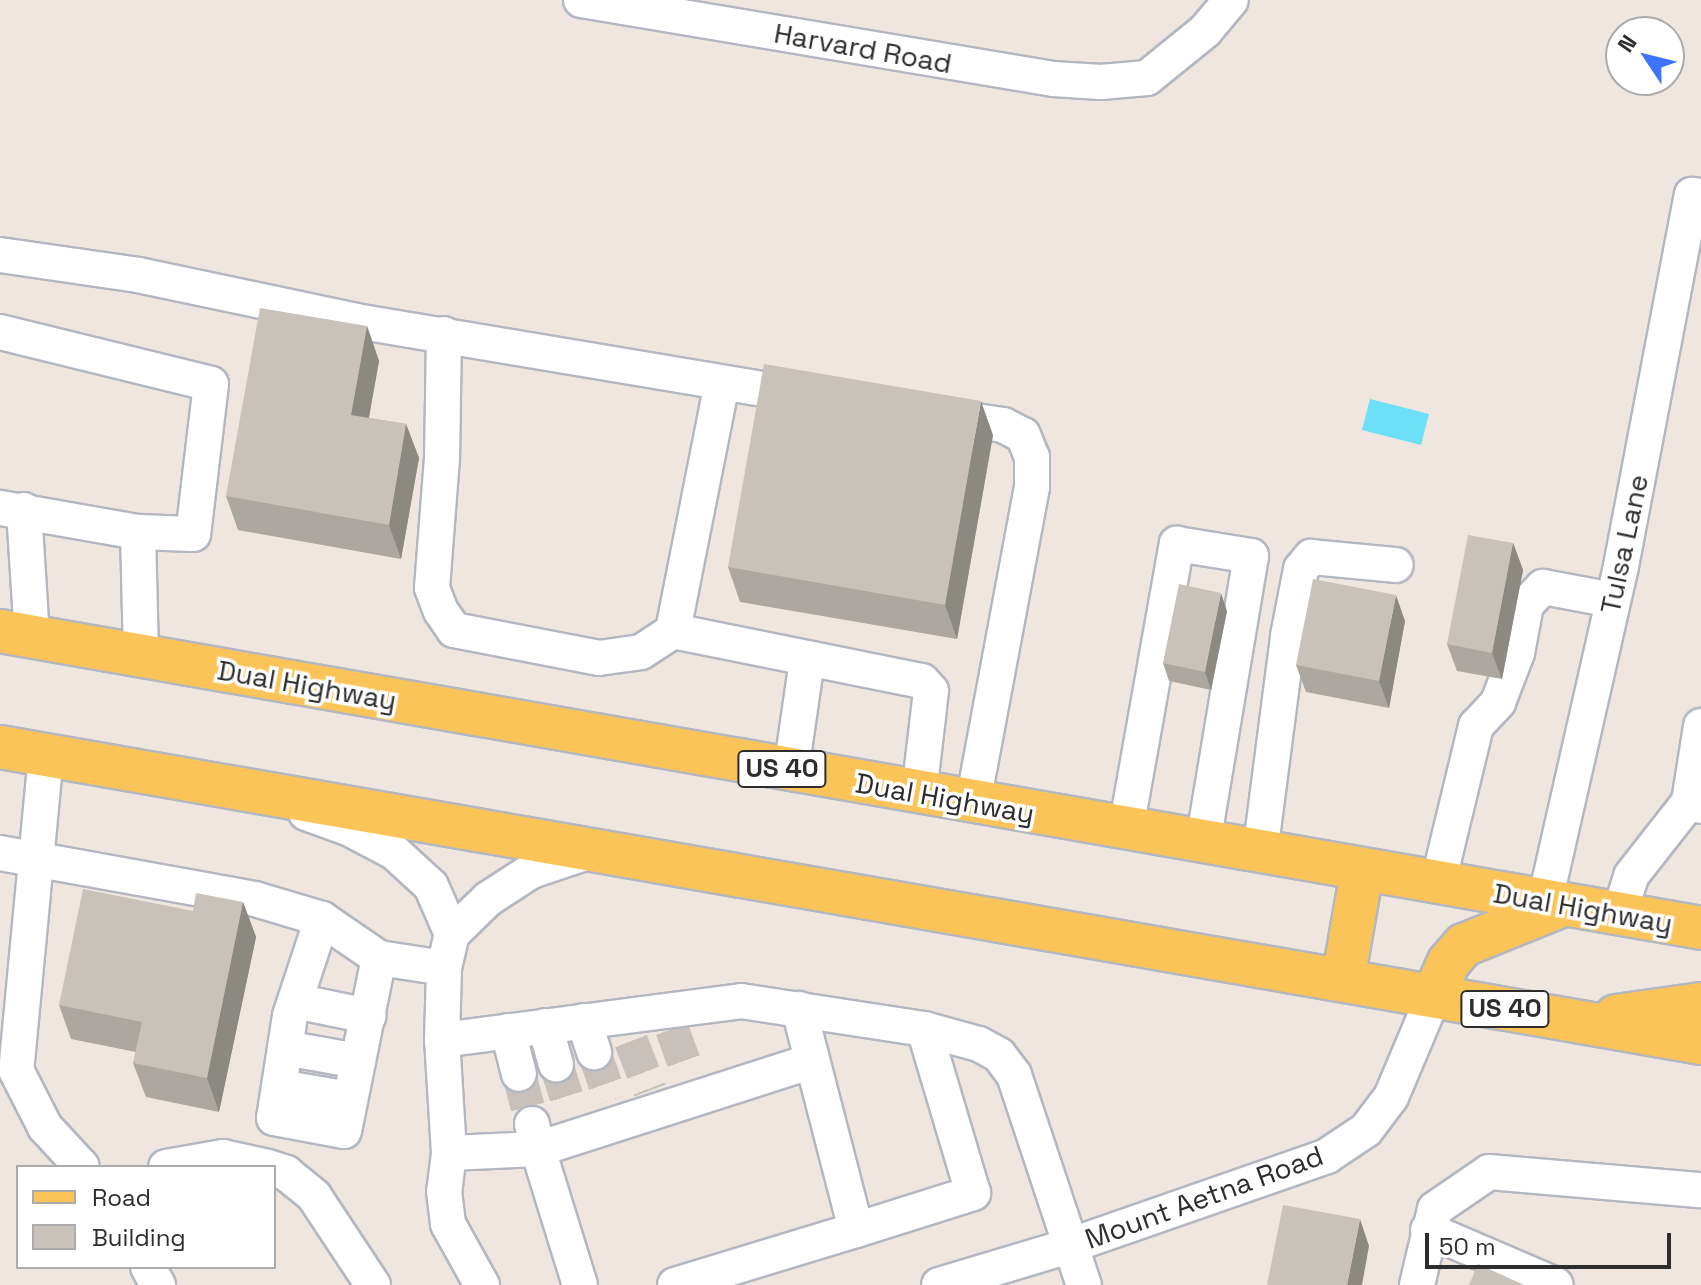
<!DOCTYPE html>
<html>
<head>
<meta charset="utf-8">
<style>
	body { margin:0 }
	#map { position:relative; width:1701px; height:1285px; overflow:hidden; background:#efe6df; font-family:"Space Grotesk",sans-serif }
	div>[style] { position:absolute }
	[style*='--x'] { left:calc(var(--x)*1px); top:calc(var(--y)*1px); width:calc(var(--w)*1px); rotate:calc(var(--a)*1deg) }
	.water>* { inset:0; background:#6ce0f7 }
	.minor-tunnel>* { height:34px; margin-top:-17px; transform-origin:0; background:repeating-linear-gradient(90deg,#c8c1bb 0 34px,transparent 0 51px) }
	.roads { filter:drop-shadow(2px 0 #b3b7c1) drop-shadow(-2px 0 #b3b7c1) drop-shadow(0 2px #b3b7c1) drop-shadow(0 -2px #b3b7c1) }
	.minor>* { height:34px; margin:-17px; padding:0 17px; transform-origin:17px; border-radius:17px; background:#fff }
	.major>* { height:42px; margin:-21px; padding:0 21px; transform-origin:21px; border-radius:21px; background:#fac459 }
	.wall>* { inset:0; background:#aca7a0 }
	.shaded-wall>* { inset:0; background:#8c8882 }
	.building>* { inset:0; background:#c8c2ba }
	span { translate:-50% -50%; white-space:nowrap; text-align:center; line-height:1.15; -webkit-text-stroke:7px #fff; paint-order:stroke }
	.shield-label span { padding:2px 6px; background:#fff; border:2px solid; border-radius:6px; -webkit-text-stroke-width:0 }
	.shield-label { font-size:26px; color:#2d2d2d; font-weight:700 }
	.street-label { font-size:28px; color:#2d2d2d }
	.legend { position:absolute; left:16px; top:1165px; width:260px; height:104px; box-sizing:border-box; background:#fff; border:2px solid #ababab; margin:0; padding:10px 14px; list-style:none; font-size:24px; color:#2d2d2d }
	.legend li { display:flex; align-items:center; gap:16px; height:40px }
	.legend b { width:40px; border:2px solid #ababab }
	.north { position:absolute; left:1605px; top:16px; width:80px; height:80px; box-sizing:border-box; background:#fff; border:2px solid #ababab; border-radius:50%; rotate:305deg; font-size:22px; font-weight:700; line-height:32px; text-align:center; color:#2d2d2d }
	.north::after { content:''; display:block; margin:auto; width:28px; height:36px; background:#3c74ff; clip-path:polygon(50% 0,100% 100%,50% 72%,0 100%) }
	.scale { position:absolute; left:1425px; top:1233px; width:246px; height:36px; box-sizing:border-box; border:4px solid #2d2d2d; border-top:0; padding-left:10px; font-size:24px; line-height:28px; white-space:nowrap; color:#2d2d2d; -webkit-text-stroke:6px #fff; paint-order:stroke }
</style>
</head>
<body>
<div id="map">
	<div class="water">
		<i style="clip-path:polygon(1370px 399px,1429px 414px,1421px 445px,1362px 430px)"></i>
	</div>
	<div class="minor-tunnel">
		<i style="--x:672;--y:1029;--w:50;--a:70.1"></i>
		<i style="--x:631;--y:1041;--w:53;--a:68.8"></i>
		<i style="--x:594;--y:1052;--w:51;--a:70.5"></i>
		<i style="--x:556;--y:1064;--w:49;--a:72.3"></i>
		<i style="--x:519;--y:1074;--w:52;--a:75.4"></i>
	</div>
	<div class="roads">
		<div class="minor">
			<i style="--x:581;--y:0;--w:479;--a:9.5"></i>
			<i style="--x:1053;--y:79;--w:48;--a:3.6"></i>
			<i style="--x:1101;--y:82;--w:46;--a:-5"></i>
			<i style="--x:1147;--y:78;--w:75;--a:-39"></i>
			<i style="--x:1205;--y:31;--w:40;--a:-50"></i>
			<i style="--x:0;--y:255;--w:139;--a:8.2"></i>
			<i style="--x:138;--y:275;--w:223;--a:11.9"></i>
			<i style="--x:356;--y:321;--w:453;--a:9.5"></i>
			<i style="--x:0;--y:332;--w:217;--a:13.8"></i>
			<i style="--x:211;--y:384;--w:151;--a:96.8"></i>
			<i style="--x:193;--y:534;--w:55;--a:-177.9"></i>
			<i style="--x:138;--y:532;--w:140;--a:-170.1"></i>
			<i style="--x:444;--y:334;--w:124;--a:90.9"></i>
			<i style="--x:442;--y:458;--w:130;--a:94.4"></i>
			<i style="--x:432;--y:588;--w:25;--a:69"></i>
			<i style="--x:441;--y:611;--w:23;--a:56"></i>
			<i style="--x:454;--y:630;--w:148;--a:10.9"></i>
			<i style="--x:599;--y:658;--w:42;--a:-8.1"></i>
			<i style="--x:641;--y:652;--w:38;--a:-33"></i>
			<i style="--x:722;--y:383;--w:253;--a:101.2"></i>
			<i style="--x:673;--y:631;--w:254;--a:11.4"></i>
			<i style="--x:922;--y:681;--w:13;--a:48"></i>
			<i style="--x:931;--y:691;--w:103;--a:96.7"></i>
			<i style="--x:942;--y:416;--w:62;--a:8.4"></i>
			<i style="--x:1003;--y:425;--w:22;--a:27"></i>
			<i style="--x:1023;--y:435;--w:24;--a:68"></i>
			<i style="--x:1032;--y:457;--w:30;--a:90"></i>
			<i style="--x:1032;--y:487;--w:320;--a:100.6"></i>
			<i style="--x:24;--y:510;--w:127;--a:86.4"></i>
			<i style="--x:138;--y:532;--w:124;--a:88.6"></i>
			<i style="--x:46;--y:755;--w:316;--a:95.4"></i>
			<i style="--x:16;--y:1070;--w:64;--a:63"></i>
			<i style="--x:45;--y:1127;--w:54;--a:47.2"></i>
			<i style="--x:791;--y:771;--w:112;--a:-81.8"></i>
			<i style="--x:1689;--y:802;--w:77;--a:-81"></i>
			<i style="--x:306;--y:813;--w:45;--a:19.7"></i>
			<i style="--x:348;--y:828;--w:52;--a:27.6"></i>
			<i style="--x:394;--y:852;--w:50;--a:42.6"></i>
			<i style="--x:431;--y:886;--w:52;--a:66.4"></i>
			<i style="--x:1126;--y:829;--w:290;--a:-79.9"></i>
			<i style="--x:1177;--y:544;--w:75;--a:9.2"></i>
			<i style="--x:1251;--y:556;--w:291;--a:99.5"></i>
			<i style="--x:0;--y:853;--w:259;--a:10.2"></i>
			<i style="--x:255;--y:899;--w:70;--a:16.6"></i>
			<i style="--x:322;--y:919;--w:69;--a:34.4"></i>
			<i style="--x:379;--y:958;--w:66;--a:8.7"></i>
			<i style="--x:1260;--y:853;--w:219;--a:-82.6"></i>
			<i style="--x:1288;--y:636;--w:68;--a:-79"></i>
			<i style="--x:1301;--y:569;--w:16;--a:-50"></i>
			<i style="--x:1311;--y:557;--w:85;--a:5.4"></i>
			<i style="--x:1438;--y:883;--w:162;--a:-76.4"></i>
			<i style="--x:1476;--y:726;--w:33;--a:-47"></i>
			<i style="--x:1498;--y:702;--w:53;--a:-68.8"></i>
			<i style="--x:1517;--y:653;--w:49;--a:-79.4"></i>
			<i style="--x:1526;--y:605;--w:25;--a:-47"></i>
			<i style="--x:1543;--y:587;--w:71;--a:10.5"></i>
			<i style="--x:1545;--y:901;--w:344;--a:-77.2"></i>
			<i style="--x:1621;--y:566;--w:378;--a:-79.2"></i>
			<i style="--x:1692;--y:195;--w:9;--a:6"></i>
			<i style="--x:1619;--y:914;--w:40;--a:-72"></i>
			<i style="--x:1631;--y:876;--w:94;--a:-51.9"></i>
			<i style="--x:1689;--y:802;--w:13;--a:18"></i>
			<i style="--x:322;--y:919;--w:102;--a:108.3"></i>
			<i style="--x:290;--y:1016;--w:103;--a:98.9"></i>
			<i style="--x:274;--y:1118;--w:71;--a:10.5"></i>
			<i style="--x:344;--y:1131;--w:177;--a:-78.6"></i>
			<i style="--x:295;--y:1001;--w:75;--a:11.6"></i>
			<i style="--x:799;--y:1009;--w:228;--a:75.5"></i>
			<i style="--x:856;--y:1230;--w:123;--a:-17.5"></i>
			<i style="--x:973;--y:1193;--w:171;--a:-106.6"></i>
			<i style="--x:584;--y:1021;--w:33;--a:72"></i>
			<i style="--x:545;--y:1026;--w:40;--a:74"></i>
			<i style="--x:508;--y:1031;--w:44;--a:75.7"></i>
			<i style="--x:442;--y:1040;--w:302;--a:-7.4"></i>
			<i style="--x:741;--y:1001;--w:185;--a:8.7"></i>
			<i style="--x:924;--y:1029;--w:57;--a:15.3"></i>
			<i style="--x:979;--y:1044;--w:23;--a:29"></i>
			<i style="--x:999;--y:1055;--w:25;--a:53"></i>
			<i style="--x:1014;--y:1075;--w:221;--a:71.6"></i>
			<i style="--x:285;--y:1048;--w:74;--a:10.1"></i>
			<i style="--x:279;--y:1087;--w:72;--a:9.6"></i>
			<i style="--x:532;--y:1124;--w:26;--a:77"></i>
			<i style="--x:538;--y:1149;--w:89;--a:177.4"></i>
			<i style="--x:449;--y:1153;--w:113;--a:-93.5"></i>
			<i style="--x:442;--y:1040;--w:72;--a:-88.4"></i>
			<i style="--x:444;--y:968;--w:35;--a:-77"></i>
			<i style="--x:452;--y:934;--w:50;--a:-44.2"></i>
			<i style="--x:488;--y:899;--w:51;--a:-33.1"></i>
			<i style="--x:531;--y:871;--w:66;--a:-18.4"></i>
			<i style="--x:449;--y:1153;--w:38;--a:97"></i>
			<i style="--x:444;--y:1191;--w:33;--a:83"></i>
			<i style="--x:448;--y:1224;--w:70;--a:60.9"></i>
			<i style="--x:166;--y:1167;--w:58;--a:-10"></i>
			<i style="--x:223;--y:1157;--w:47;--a:12.3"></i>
			<i style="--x:274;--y:1169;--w:13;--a:18"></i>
			<i style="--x:286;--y:1173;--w:36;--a:39"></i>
			<i style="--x:314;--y:1196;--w:107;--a:56.5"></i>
			<i style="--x:1428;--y:1230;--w:139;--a:23.3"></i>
			<i style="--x:148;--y:1267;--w:21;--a:61"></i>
			<i style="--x:580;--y:1285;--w:142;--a:-107.2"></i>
			<i style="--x:538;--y:1149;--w:288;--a:-17.8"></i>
			<i style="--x:675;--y:1285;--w:189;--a:-16.9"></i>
			<i style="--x:939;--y:1285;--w:136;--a:-16.7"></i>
			<i style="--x:1069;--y:1246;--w:273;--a:-19.2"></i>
			<i style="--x:1327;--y:1156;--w:47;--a:-33.7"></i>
			<i style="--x:1366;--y:1130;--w:41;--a:-52.9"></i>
			<i style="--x:1391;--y:1097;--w:111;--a:-67.1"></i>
			<i style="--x:1417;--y:1285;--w:78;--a:-76.7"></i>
			<i style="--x:1435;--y:1209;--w:65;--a:-34.4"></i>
			<i style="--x:1489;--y:1172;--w:213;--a:4.9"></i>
		</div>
		<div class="major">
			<i style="--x:0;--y:631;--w:1727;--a:9.9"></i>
			<i style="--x:0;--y:747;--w:1727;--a:9.87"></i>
			<i style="--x:1343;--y:980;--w:111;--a:-80.1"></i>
			<i style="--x:1434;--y:995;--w:36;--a:-66"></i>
			<i style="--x:1449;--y:962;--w:23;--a:-49"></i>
			<i style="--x:1464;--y:945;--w:107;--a:-22"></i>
			<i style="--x:1616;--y:1016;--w:86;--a:-8"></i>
		</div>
	</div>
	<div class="wall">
		<i style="clip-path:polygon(367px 326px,379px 361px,369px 418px,406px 424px,419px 458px,401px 559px,238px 530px,226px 496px)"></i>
		<i style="clip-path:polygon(993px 435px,957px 639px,740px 602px,728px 567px)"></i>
		<i style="clip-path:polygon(1513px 543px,1523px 570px,1502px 679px,1457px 671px,1447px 644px)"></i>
		<i style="clip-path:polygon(1227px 611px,1211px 690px,1169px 681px,1163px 663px)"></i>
		<i style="clip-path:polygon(1405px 621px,1389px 708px,1306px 692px,1296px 665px)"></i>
		<i style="clip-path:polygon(243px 902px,256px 937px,219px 1112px,146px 1097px,133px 1063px,136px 1052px,71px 1039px,59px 1005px,193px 911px)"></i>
	</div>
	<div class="shaded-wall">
		<i style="clip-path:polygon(367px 326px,379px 361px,363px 449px,351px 415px)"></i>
		<i style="clip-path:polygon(981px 401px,993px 435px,957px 639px,945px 605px)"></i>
		<i style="clip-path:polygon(406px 424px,419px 458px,401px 559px,389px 525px)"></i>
		<i style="clip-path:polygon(1513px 543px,1523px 570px,1502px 679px,1492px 653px)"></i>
		<i style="clip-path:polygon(1221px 593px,1227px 611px,1211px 690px,1205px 672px)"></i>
		<i style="clip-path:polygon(1396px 595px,1405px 621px,1389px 708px,1379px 681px)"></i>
		<i style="clip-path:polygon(243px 902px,256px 937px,219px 1112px,207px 1078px)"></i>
		<i style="clip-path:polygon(1360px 1219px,1369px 1246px,1362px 1285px,1347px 1285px)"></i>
	</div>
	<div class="building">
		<i style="clip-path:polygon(260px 308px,367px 326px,351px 415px,406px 424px,389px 525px,226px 496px)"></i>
		<i style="clip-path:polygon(764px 364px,981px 401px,945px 605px,728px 567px)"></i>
		<i style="clip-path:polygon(1468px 535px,1513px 543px,1492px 653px,1447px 644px)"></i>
		<i style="clip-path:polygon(1313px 579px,1396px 595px,1379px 681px,1296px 665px)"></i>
		<i style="clip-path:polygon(1179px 584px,1221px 593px,1205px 672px,1163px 663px)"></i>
		<i style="clip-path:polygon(83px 889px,193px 911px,196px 893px,243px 902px,207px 1078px,133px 1063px,142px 1022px,59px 1005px)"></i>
		<i style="clip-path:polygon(1283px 1205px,1360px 1219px,1347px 1285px,1267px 1285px)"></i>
		<i style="clip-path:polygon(1478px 1264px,1524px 1285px,1469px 1285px)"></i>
	</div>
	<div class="shield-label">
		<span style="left:782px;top:769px">US 40</span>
		<span style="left:1505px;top:1009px">US 40</span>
	</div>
	<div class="street-label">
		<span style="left:863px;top:48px;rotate:10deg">Harvard Road</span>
		<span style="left:1624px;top:544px;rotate:-78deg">Tulsa Lane</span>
		<span style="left:307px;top:685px;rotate:10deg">Dual Highway</span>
		<span style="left:945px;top:798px;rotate:10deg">Dual Highway</span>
		<span style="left:1583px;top:908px;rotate:10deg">Dual Highway</span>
		<span style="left:1204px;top:1197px;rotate:-20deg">Mount Aetna Road</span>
	</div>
	<ul class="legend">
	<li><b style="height:10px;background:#fac459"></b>Road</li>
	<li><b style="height:22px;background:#c8c2ba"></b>Building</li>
	</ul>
	<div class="north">N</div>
	<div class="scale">50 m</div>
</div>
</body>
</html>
